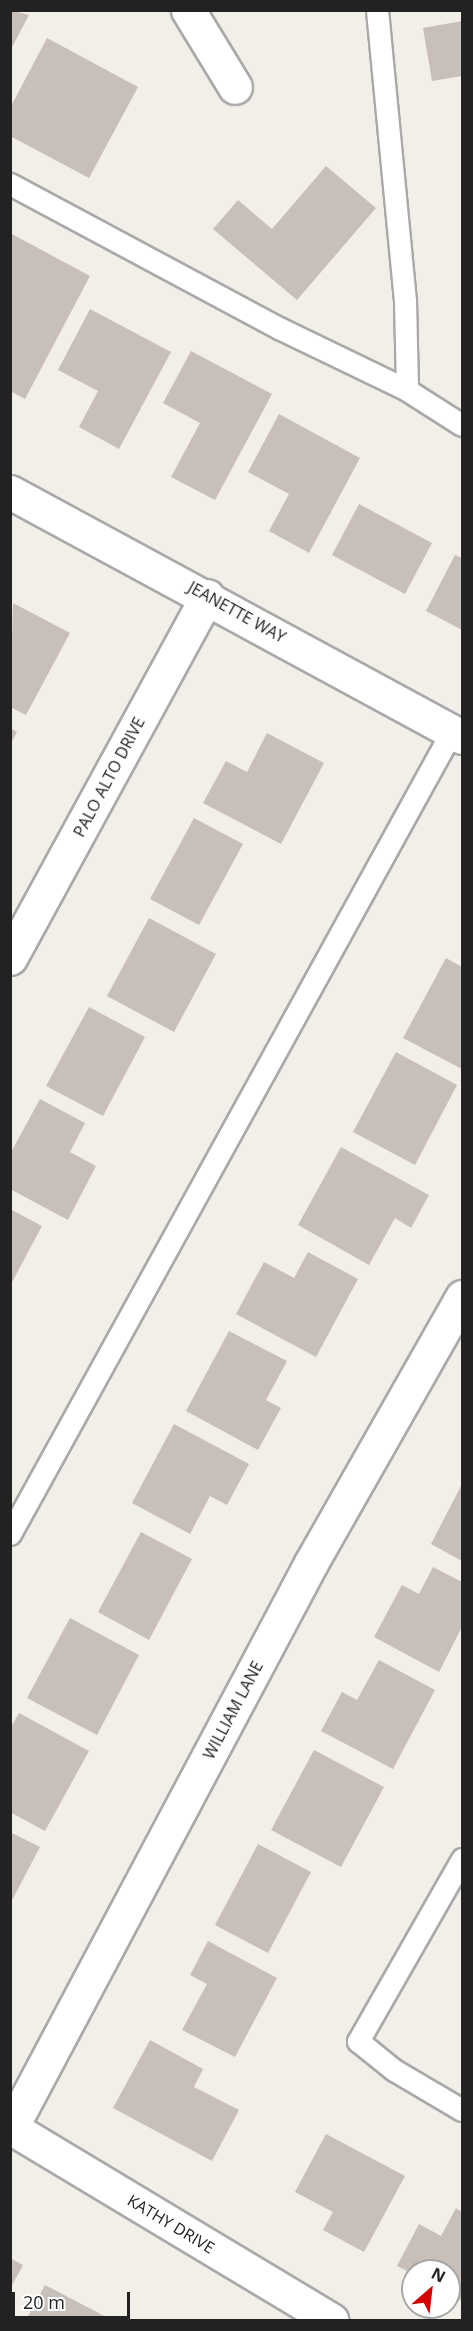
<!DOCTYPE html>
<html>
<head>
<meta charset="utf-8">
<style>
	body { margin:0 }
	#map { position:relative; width:473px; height:2331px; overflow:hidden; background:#f2efe9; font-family:"Open Sans",sans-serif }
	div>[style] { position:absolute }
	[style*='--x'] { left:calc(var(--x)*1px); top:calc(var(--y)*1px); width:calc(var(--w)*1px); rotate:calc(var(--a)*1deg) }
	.building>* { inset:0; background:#c7bfb8 }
	.roads { filter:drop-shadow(2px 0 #a9a9a9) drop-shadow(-2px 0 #a9a9a9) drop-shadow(0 2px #a9a9a9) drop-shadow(0 -2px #a9a9a9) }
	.service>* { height:21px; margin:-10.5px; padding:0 10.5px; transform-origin:10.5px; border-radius:10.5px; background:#fff }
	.minor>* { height:33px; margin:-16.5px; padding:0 16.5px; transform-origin:16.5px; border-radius:16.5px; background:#fff }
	span { translate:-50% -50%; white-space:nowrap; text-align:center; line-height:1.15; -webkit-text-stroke:4.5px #fff; paint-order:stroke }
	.street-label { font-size:16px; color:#222 }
	.frame { position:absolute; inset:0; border:12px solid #222; pointer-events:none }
	.north { position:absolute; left:401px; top:2259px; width:60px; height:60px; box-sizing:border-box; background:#fff; border:2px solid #a7a7a7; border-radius:50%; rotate:28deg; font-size:16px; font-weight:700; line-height:24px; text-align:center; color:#222 }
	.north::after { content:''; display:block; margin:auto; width:21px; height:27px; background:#d40000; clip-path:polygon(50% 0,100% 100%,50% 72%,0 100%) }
	.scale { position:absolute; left:12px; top:2292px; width:118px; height:27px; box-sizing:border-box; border:3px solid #222; border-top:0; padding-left:8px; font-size:18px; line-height:21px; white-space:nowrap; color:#222; -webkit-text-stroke:4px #fff; paint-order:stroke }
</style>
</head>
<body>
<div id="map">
	<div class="building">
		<i style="clip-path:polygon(10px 10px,29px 15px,10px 51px)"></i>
		<i style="clip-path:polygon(462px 21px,462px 76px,432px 81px,423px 28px)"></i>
		<i style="clip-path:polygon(47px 38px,138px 87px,89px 178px,10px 136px,10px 108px)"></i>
		<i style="clip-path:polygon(326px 166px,376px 208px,297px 300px,213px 229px,238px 200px,272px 229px)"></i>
		<i style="clip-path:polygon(10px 233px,90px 276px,25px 399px,10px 391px)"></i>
		<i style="clip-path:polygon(90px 309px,171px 352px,119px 449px,79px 427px,98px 391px,58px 370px)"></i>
		<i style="clip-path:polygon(191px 351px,272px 394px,215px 500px,171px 477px,200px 423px,163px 403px)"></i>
		<i style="clip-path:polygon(279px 414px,360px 458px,309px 553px,269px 531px,289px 494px,248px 472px)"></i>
		<i style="clip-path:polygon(359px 504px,432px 543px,405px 594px,332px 555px)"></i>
		<i style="clip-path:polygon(455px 555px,462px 558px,462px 630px,426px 611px)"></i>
		<i style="clip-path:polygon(13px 603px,70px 633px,26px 715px,10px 707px)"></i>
		<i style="clip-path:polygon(10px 728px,17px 732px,10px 745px)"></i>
		<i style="clip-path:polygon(267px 733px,324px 763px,281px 844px,203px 803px,226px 761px,247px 772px)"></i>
		<i style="clip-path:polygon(194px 818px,243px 844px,199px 925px,150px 899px)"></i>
		<i style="clip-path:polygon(149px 918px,216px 954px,174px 1032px,107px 996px)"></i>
		<i style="clip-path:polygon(446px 958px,462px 967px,462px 1069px,403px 1038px)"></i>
		<i style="clip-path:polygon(89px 1007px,145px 1037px,103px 1116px,46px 1086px)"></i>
		<i style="clip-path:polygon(396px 1052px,457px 1085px,415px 1165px,353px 1132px)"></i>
		<i style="clip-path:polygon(40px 1099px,85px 1123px,70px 1152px,96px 1166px,68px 1220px,10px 1189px,10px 1154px)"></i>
		<i style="clip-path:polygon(341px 1147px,429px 1195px,411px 1228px,395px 1218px,369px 1265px,298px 1225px)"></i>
		<i style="clip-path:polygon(10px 1209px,42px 1226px,10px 1286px)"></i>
		<i style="clip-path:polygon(308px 1252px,358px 1279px,316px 1357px,236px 1314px,264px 1262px,294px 1278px)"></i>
		<i style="clip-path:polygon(229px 1331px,287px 1361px,266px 1400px,281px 1408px,258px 1450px,186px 1411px)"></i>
		<i style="clip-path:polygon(174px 1424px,249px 1464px,227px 1505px,210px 1496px,190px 1534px,132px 1503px)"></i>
		<i style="clip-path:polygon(462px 1484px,462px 1561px,431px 1544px)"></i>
		<i style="clip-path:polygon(141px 1532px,192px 1559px,149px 1640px,98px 1612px)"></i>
		<i style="clip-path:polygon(433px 1567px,462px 1582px,462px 1627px,439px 1672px,374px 1637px,402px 1585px,419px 1594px)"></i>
		<i style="clip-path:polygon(70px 1618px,139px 1655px,97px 1735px,27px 1698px)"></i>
		<i style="clip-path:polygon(379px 1660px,435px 1690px,393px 1769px,321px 1731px,342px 1692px,357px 1700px)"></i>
		<i style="clip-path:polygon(19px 1713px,89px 1751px,45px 1831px,10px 1812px,10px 1729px)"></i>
		<i style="clip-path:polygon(314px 1750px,384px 1787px,341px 1867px,271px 1830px)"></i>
		<i style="clip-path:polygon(10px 1832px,40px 1847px,10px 1904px)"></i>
		<i style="clip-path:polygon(258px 1844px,311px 1872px,268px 1953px,215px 1925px)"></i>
		<i style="clip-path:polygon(208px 1941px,277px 1978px,235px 2057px,182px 2030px,207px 1984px,190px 1975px)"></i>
		<i style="clip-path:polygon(150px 2040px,203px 2069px,194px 2087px,239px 2110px,212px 2161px,113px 2108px)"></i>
		<i style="clip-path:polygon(326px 2134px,405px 2176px,364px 2252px,323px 2230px,333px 2212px,295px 2192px)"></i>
		<i style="clip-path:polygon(456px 2208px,462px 2212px,462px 2301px,449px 2293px,449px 2271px,413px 2271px,413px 2274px,397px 2266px,419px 2224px,441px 2236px)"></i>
		<i style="clip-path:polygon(10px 2258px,23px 2265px,10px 2289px)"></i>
		<i style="clip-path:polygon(45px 2285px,112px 2320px,26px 2320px)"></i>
	</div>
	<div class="roads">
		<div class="service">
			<i style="--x:377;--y:10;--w:291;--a:84.5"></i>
			<i style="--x:405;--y:300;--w:90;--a:88.7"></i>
			<i style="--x:407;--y:390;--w:65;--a:32.5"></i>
			<i style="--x:10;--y:184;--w:305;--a:28.2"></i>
			<i style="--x:279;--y:328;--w:142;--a:25.8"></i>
			<i style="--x:10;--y:1534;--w:917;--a:-61.17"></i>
			<i style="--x:462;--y:1859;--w:210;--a:119.7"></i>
			<i style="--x:358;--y:2041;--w:46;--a:38.9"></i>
			<i style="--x:394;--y:2070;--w:79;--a:30.5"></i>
		</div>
		<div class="minor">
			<i style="--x:188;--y:10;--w:90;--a:58.6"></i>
			<i style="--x:10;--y:492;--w:514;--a:28.46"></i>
			<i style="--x:10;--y:958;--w:412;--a:-61.4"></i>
			<i style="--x:10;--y:2127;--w:375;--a:31"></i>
			<i style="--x:11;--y:2128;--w:640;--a:-62.03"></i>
			<i style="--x:311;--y:1563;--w:306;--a:-60.4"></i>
		</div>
	</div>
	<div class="street-label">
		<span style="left:237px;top:612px;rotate:29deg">JEANETTE WAY</span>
		<span style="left:109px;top:777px;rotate:-62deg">PALO ALTO DRIVE</span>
		<span style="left:233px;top:1710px;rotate:-62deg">WILLIAM LANE</span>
		<span style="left:171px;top:2224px;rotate:31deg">KATHY DRIVE</span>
	</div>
	<div class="frame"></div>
	<div class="north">N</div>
	<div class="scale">20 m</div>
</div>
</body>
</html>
